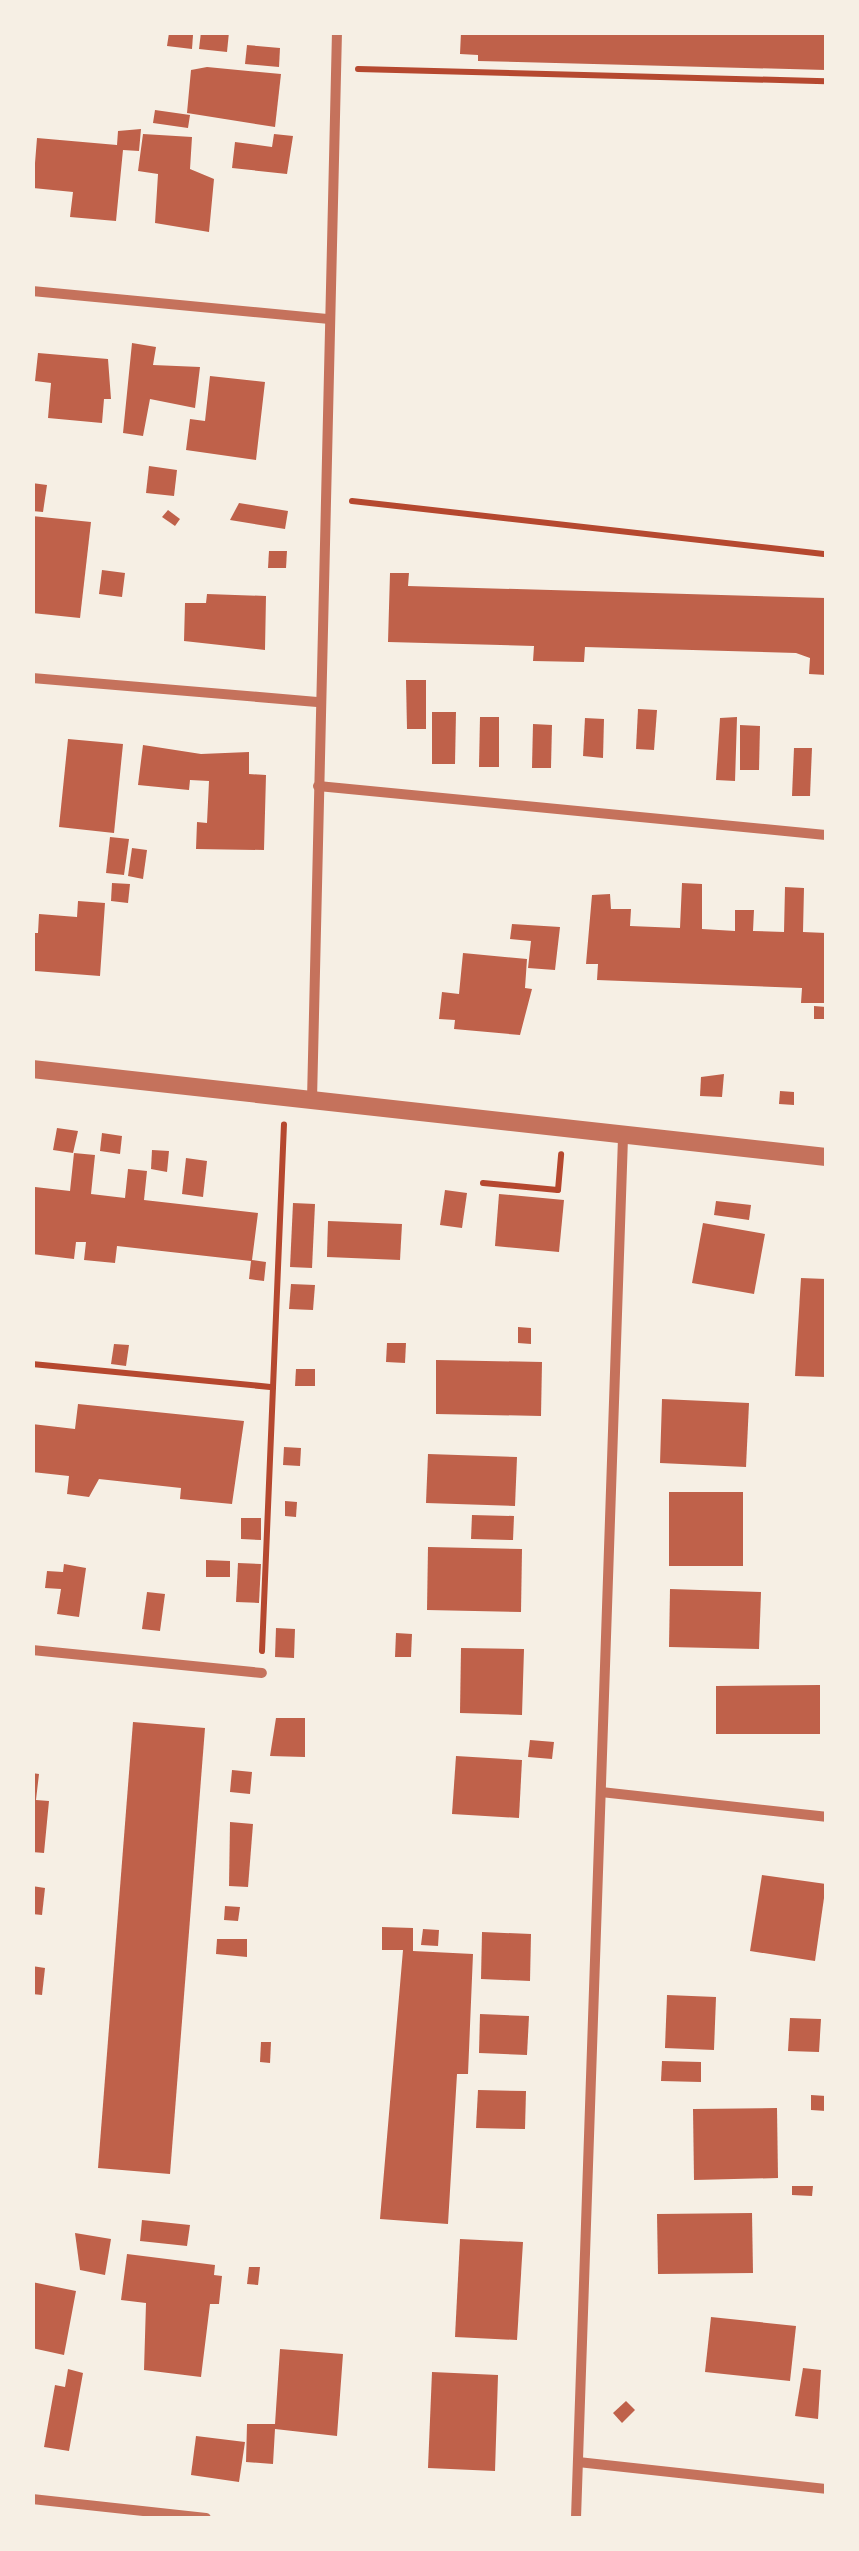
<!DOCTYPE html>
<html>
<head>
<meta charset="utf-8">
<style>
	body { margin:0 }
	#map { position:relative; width:859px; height:2551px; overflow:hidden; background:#f6efe4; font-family:"Noto Sans",sans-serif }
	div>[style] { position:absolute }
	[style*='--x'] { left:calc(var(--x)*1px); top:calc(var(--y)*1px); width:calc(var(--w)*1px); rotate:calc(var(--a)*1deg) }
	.building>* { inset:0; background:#bf614a }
	.path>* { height:6px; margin:-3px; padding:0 3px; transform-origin:3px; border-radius:3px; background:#b5482f }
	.minor>* { height:10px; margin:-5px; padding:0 5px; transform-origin:5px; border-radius:5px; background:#c5725c }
	.tertiary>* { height:18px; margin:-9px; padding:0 9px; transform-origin:9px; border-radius:9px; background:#c5725c }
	span { translate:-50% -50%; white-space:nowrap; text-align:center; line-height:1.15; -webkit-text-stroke:10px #f6efe4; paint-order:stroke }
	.frame { position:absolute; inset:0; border:35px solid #f6efe4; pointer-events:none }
</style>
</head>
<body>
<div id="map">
	<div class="building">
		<i style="clip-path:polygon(201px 32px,229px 32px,227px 52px,199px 49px)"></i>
		<i style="clip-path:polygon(461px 32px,826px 32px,826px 70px,478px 61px,478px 55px,460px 54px)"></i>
		<i style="clip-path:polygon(169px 33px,193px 35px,192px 49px,167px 46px)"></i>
		<i style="clip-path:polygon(247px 45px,280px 48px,279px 67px,245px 64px)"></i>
		<i style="clip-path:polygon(207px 67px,281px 74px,275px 127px,187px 113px,191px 70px)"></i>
		<i style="clip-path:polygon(155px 110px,190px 115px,188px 128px,153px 123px)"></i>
		<i style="clip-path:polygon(141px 129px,139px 151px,123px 150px,116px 221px,70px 217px,73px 192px,33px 188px,37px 138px,117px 145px,118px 131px)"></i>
		<i style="clip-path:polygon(143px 134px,192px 137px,190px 169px,214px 179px,209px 232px,155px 223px,158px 174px,138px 171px)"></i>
		<i style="clip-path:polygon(274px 134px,293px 136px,287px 174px,232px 168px,235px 142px,272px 147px)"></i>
		<i style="clip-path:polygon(132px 343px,156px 347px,153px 365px,200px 367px,195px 408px,150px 399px,143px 436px,123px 433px)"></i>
		<i style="clip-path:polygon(38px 353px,108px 359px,111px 399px,104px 399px,102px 423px,48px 418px,51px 383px,35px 381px)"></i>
		<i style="clip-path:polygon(210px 376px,265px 382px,256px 460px,186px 450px,190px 419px,205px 421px)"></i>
		<i style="clip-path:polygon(149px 466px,177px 470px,174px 496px,146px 493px)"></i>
		<i style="clip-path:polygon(32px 483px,47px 485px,43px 512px,32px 511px)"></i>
		<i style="clip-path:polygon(239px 503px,288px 511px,285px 529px,230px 520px)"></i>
		<i style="clip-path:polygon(168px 510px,180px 519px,175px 526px,162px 517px)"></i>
		<i style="clip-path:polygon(32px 516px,91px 522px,80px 618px,32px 613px)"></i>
		<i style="clip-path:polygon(269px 551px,287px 551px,286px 568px,268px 568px)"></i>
		<i style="clip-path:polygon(102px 570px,125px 573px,122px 597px,99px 594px)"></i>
		<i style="clip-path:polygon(390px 573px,409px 573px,408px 586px,826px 598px,826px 675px,809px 674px,810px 658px,796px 653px,585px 647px,584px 662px,533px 661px,534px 646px,388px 642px)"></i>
		<i style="clip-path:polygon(207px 594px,266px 596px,265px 650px,184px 641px,185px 603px,206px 603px)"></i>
		<i style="clip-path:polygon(406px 680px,426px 680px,426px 729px,407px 729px)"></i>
		<i style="clip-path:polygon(638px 709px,657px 710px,654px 750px,636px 749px)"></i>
		<i style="clip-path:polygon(432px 712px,456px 712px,455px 764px,432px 764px)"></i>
		<i style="clip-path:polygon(480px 717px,499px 717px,499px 767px,479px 767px)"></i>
		<i style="clip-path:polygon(737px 717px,735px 781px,716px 780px,720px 718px)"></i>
		<i style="clip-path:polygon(585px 718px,604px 719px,603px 758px,583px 756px)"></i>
		<i style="clip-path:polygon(533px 724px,552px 725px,551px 768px,532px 768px)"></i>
		<i style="clip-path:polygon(740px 725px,760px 726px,759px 770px,740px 770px)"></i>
		<i style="clip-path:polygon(68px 739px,123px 744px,114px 833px,59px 827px)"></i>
		<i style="clip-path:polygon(143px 745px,201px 754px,249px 752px,249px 774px,266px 775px,264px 850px,196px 849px,197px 822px,207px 823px,209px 781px,190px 780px,189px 790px,138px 785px)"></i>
		<i style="clip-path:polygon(794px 748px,812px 748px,810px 796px,792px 796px)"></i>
		<i style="clip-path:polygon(110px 837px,129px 839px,124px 875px,106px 873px)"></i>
		<i style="clip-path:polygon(132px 848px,147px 850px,143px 879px,128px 876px)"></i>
		<i style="clip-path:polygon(112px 883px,130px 884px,128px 903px,111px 901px)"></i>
		<i style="clip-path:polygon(682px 883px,702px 884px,702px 929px,735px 931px,735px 910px,754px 910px,753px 931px,784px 932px,785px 887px,804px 888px,803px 932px,826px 933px,826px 1003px,801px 1003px,802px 988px,597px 980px,598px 964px,586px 964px,592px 895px,610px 894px,611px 909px,631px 909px,630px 926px,680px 928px)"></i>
		<i style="clip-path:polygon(78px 901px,105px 903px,100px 976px,35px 971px,32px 933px,38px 933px,39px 914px,77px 917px)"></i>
		<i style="clip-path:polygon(512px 924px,560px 927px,555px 970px,528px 968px,531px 941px,510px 939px)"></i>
		<i style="clip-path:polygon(463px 953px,527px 959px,525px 988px,532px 989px,520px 1035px,454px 1029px,455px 1020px,439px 1019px,442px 992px,459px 994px)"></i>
		<i style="clip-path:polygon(814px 1006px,826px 1007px,826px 1019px,814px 1019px)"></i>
		<i style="clip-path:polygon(724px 1074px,722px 1097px,700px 1096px,701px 1077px)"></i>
		<i style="clip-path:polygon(780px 1091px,794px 1092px,794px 1105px,779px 1104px)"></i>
		<i style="clip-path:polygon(57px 1128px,78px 1131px,73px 1153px,53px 1150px)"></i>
		<i style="clip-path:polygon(102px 1133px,122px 1136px,120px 1154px,100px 1151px)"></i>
		<i style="clip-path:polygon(152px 1150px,169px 1151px,167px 1172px,151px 1169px)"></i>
		<i style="clip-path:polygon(74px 1153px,95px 1155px,91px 1194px,125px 1198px,128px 1169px,147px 1171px,144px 1200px,258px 1213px,252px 1260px,266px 1262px,264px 1281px,249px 1279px,251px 1261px,117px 1246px,115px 1263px,84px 1260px,86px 1242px,76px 1242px,74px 1259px,32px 1254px,35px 1187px,70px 1191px)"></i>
		<i style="clip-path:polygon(186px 1158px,207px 1161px,203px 1197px,182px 1194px)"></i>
		<i style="clip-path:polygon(445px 1190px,467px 1193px,462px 1228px,440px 1225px)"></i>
		<i style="clip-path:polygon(499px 1194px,564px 1200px,559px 1252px,495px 1246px)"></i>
		<i style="clip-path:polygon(716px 1201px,751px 1205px,749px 1220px,714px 1215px)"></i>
		<i style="clip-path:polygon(293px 1203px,315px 1204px,312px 1268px,290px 1267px)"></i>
		<i style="clip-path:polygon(328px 1221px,402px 1224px,400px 1260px,327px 1257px)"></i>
		<i style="clip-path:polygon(703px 1223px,765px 1234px,754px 1294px,692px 1283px)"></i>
		<i style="clip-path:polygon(801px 1278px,826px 1279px,826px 1377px,795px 1376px)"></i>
		<i style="clip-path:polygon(291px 1284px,315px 1285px,313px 1310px,289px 1309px)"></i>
		<i style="clip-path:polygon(518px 1327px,531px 1328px,531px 1344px,518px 1343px)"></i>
		<i style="clip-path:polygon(387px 1343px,406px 1343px,405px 1363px,386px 1362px)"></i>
		<i style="clip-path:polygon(114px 1344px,129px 1345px,126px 1366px,111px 1364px)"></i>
		<i style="clip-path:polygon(436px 1360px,542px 1362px,541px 1416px,436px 1414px)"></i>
		<i style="clip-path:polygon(296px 1369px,315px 1369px,315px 1386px,295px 1386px)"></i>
		<i style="clip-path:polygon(662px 1399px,749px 1403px,746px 1467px,660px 1463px)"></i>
		<i style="clip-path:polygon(78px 1404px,244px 1421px,232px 1504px,180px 1499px,181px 1488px,99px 1479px,89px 1497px,67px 1494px,69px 1476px,32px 1472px,32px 1424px,75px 1429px)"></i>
		<i style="clip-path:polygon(284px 1447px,301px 1448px,300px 1466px,283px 1465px)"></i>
		<i style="clip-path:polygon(428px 1454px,517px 1457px,515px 1506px,426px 1503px)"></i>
		<i style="clip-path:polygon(669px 1492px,743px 1492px,743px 1566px,669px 1566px)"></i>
		<i style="clip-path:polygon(285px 1501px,297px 1502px,296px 1517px,285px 1516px)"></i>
		<i style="clip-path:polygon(472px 1515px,514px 1516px,513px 1540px,471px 1539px)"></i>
		<i style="clip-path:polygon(241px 1518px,261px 1518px,261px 1540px,241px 1539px)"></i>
		<i style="clip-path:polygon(428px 1547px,522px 1549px,521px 1612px,427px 1610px)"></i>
		<i style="clip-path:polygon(206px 1560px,230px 1561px,230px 1577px,206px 1577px)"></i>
		<i style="clip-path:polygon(238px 1563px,261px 1564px,259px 1603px,236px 1602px)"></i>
		<i style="clip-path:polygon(64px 1564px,86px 1568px,79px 1617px,57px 1614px,61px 1589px,45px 1588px,47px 1571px,63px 1572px)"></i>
		<i style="clip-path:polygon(670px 1589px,761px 1592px,759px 1649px,669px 1647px)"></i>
		<i style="clip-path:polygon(147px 1592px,165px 1594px,160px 1631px,142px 1629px)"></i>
		<i style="clip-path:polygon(276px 1628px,295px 1629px,294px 1658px,275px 1657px)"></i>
		<i style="clip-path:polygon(396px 1633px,412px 1634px,411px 1657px,395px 1657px)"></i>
		<i style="clip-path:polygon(461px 1648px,524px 1649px,522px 1715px,460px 1713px)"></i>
		<i style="clip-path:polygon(820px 1685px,820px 1734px,716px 1734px,716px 1686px)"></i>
		<i style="clip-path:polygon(276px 1718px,305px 1718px,305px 1757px,270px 1756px)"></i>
		<i style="clip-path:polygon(133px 1722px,205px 1728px,170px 2174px,98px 2168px)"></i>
		<i style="clip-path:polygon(530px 1740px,554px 1742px,552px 1759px,528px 1757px)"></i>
		<i style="clip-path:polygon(456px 1756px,522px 1760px,519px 1818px,452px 1814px)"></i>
		<i style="clip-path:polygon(232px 1770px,252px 1772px,250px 1794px,230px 1792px)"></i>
		<i style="clip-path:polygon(32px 1773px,39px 1774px,36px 1800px,49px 1801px,44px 1853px,32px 1852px)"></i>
		<i style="clip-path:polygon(230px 1822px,253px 1824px,248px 1887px,229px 1886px)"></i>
		<i style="clip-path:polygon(762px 1875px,826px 1884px,815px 1961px,750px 1951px)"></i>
		<i style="clip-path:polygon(32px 1886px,45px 1888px,42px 1915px,32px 1914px)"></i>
		<i style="clip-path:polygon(225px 1906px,240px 1907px,238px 1921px,224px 1920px)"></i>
		<i style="clip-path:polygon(382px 1927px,413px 1928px,413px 1951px,473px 1954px,468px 2074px,457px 2074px,448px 2224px,380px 2219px,403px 1950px,382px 1950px)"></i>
		<i style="clip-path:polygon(423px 1929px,439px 1930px,438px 1946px,421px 1945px)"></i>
		<i style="clip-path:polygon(482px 1932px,531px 1934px,530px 1981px,481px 1979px)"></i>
		<i style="clip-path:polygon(217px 1939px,247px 1939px,247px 1957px,216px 1954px)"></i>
		<i style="clip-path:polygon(32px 1966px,45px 1968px,42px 1995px,32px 1994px)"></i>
		<i style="clip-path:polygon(667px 1995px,716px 1997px,714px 2050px,665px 2048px)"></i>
		<i style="clip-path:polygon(480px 2014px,529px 2016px,527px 2055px,479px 2053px)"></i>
		<i style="clip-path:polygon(790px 2018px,821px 2019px,819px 2052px,788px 2051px)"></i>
		<i style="clip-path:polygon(261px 2042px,271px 2042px,270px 2063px,260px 2062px)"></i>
		<i style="clip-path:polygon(662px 2061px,701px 2062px,701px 2082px,661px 2081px)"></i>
		<i style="clip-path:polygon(478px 2090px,526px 2091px,525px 2129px,476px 2128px)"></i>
		<i style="clip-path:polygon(811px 2095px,826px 2096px,826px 2111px,811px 2110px)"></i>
		<i style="clip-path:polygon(777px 2108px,778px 2178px,694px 2180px,693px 2109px)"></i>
		<i style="clip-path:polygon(792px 2186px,813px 2186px,812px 2196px,792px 2195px)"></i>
		<i style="clip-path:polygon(752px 2213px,753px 2273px,658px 2274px,657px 2214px)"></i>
		<i style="clip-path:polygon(142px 2220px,190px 2225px,187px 2246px,140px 2241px)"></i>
		<i style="clip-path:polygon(75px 2233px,111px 2239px,105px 2275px,80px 2270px)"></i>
		<i style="clip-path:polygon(460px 2239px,523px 2242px,517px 2340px,455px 2337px)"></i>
		<i style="clip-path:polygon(127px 2254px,215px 2265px,214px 2275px,222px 2276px,219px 2304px,210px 2304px,201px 2377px,144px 2370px,146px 2303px,121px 2300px)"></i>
		<i style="clip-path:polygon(249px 2267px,260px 2267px,258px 2285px,247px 2284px)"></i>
		<i style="clip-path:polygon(32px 2282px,76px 2291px,64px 2355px,32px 2348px)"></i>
		<i style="clip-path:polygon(711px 2317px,796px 2326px,790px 2381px,705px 2372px)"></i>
		<i style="clip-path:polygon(280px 2349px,343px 2354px,337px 2436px,275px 2429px,273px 2464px,246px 2462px,247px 2424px,275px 2424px)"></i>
		<i style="clip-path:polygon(803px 2368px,821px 2370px,818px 2419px,795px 2416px)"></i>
		<i style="clip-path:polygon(68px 2369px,83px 2373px,69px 2451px,44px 2447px,55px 2385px,65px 2387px)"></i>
		<i style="clip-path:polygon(432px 2372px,498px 2375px,495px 2471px,428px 2468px)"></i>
		<i style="clip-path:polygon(626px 2401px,635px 2410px,622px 2423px,613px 2413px)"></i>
		<i style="clip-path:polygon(196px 2436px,245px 2442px,239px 2482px,191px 2475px)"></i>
	</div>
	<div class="path">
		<i style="--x:358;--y:69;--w:468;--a:1.5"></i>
		<i style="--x:352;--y:501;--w:477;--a:6.4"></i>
		<i style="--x:483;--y:1183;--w:75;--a:5.3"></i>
		<i style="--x:558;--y:1190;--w:36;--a:-85"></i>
		<i style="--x:32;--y:1364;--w:242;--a:5.5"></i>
		<i style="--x:262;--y:1651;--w:527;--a:-87.61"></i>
	</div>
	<div class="minor">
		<i style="--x:32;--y:291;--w:299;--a:5.4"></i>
		<i style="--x:32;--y:678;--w:289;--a:4.8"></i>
		<i style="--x:318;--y:786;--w:510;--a:5.51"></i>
		<i style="--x:312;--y:1100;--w:1068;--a:-88.66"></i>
		<i style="--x:32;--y:1650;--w:231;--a:5.7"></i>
		<i style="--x:601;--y:1792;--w:226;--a:6.3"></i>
		<i style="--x:578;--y:2462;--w:249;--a:6.2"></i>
		<i style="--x:32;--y:2499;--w:175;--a:6.2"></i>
		<i style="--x:576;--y:2518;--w:1384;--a:-88.05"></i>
	</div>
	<div class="tertiary">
		<i style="--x:32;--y:1069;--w:799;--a:6.32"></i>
	</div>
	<div class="frame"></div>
</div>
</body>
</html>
